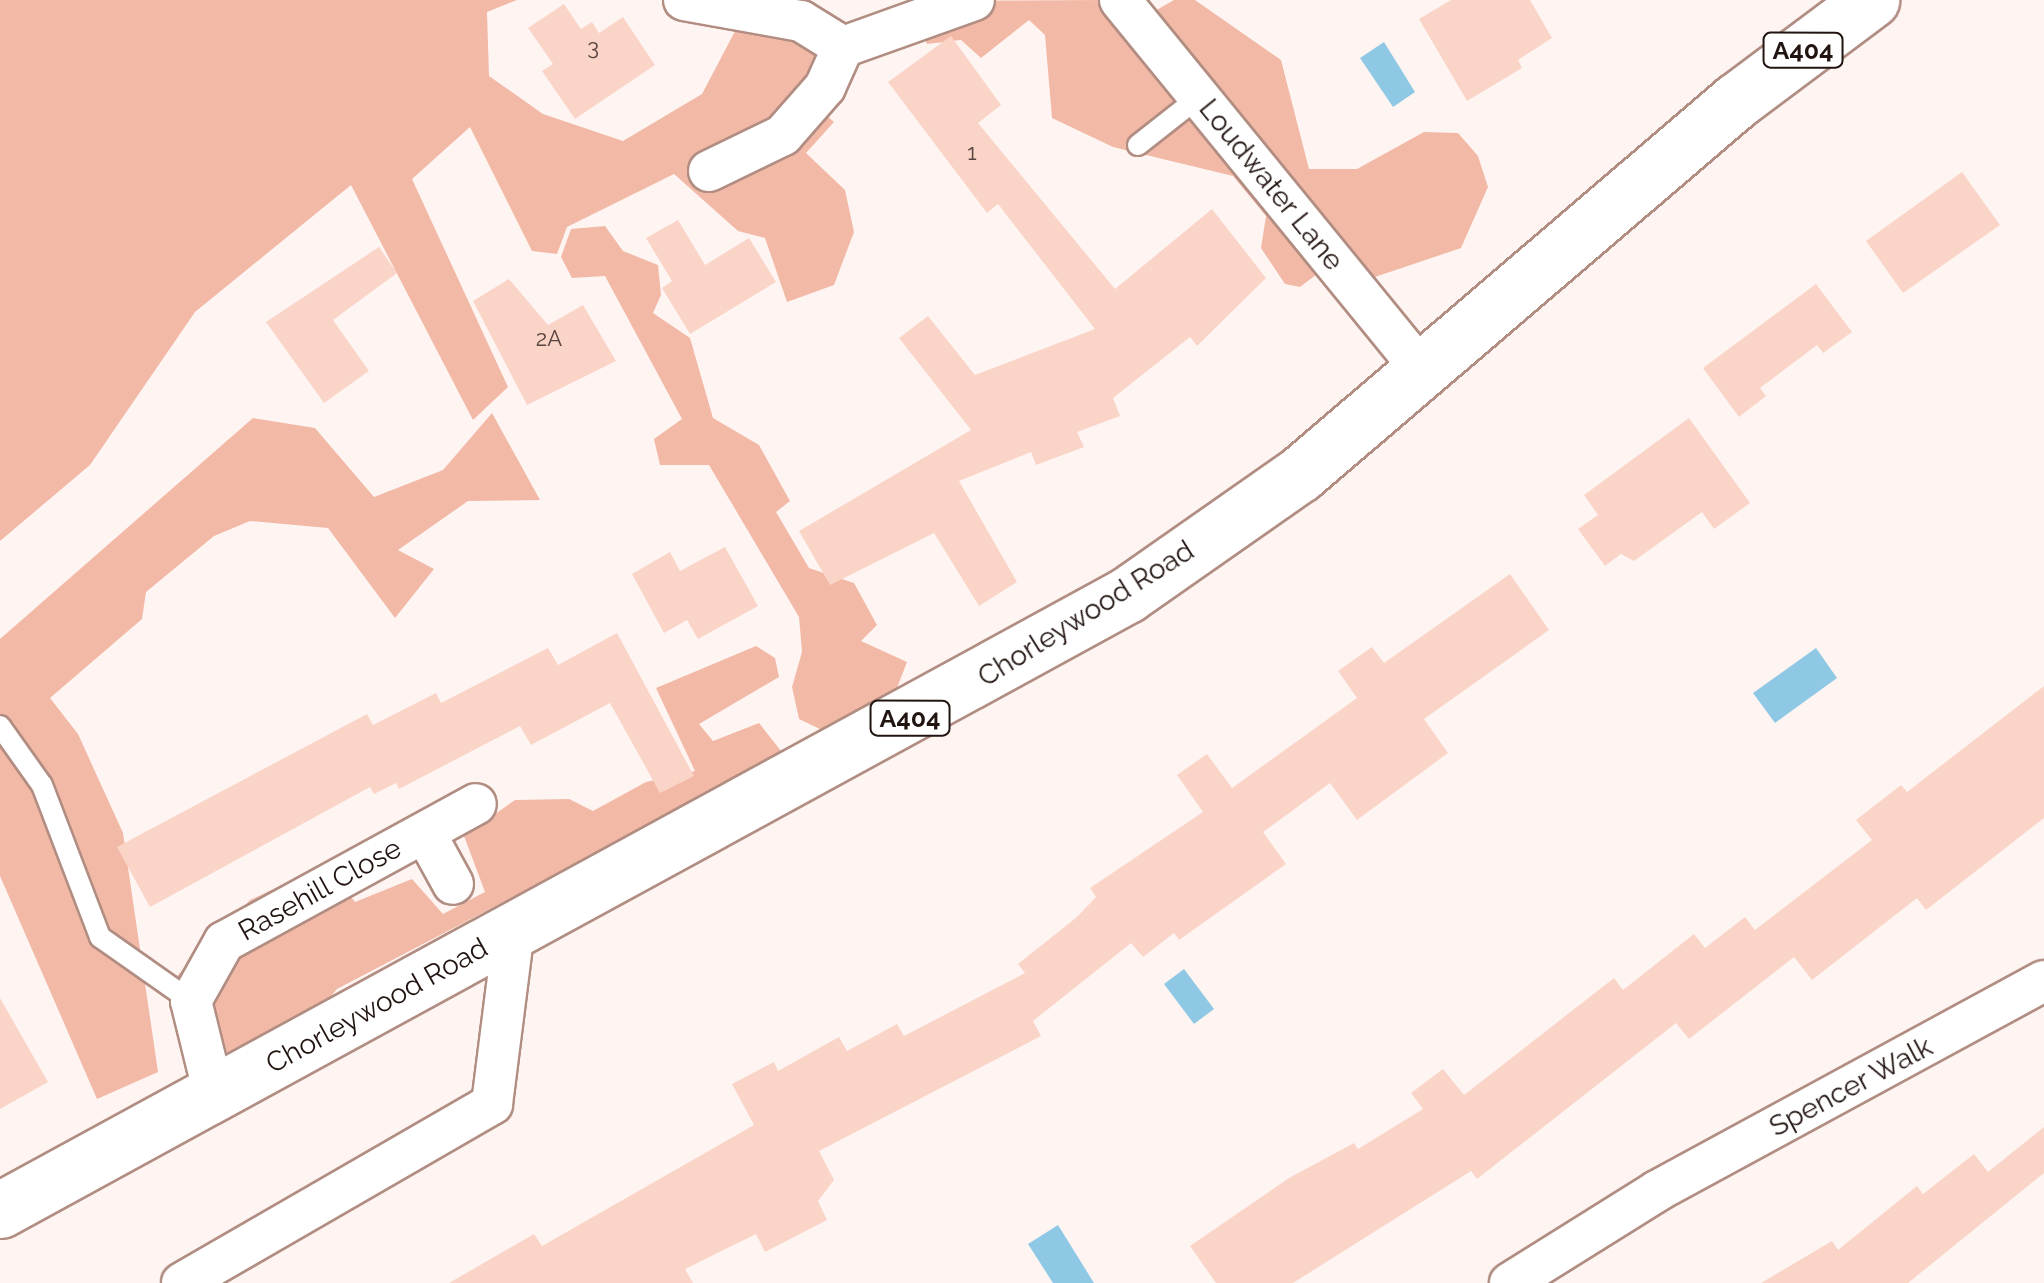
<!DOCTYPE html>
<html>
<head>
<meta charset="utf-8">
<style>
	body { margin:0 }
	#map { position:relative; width:2044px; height:1283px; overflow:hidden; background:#fef5f3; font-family:Raleway,sans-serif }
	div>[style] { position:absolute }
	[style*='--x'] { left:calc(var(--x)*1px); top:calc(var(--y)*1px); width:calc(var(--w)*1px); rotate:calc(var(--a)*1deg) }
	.forest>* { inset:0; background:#f3b9a7 }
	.water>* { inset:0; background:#8ec8e4 }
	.building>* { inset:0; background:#fbd4c8 }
	.roads { filter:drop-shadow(2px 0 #b18d82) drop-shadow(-2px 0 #b18d82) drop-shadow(0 2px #b18d82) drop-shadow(0 -2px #b18d82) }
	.service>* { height:20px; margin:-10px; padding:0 10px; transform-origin:10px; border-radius:10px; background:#fff }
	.minor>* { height:40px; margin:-20px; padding:0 20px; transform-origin:20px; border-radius:20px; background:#fff }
	.primary>* { height:55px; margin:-27.5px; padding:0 27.5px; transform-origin:27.5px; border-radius:27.5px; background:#fff }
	span { translate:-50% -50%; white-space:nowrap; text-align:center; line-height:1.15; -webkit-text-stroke:8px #fff; paint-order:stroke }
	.number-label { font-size:22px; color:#58453f }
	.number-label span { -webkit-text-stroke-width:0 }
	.shield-label span { padding:2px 8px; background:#fff; border:2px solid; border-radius:8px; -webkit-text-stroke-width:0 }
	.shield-label { font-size:25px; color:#221511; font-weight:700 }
	.street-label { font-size:28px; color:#221511 }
</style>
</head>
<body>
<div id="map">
	<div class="forest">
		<i style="clip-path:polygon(0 0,517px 0,487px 12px,489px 76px,543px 114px,623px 141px,702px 94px,743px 16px,802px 29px,820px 61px,800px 92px,834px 122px,806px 153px,845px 190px,854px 232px,834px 285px,787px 302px,765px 238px,738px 231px,674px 174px,567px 227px,557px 254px,532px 251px,470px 127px,412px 179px,508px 387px,473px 420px,351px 185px,195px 312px,90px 465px,0 541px)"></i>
		<i style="clip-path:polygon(1104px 0,1146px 16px,1174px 0,1195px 0,1281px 60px,1309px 169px,1357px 169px,1424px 132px,1458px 133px,1478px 156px,1488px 187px,1461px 248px,1369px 279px,1325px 268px,1300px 287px,1285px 284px,1261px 248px,1266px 216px,1233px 176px,1113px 147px,1052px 118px,1045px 35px,1029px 20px,981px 58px,961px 40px,927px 44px,910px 1px)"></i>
		<i style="clip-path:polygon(605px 226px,623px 251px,658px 265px,661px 295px,653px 313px,690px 338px,713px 418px,759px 445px,790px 501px,776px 512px,809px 568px,854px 583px,877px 625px,861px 641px,907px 662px,887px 714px,822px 730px,799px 719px,792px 687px,802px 652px,799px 617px,709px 465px,660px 465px,654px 439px,682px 419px,605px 276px,572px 278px,561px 257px,571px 229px)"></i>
		<i style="clip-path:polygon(492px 413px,540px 500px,468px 501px,398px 550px,434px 569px,395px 618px,328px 528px,250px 521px,214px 536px,146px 592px,142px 619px,50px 698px,78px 734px,123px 833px,158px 1072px,97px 1099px,0 876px,0 639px,253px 418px,315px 428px,374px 497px,443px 470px)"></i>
		<i style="clip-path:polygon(756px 646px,775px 658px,779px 677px,699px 724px,713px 741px,759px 723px,781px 751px,772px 777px,670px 815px,337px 989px,306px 1026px,258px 1056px,219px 1051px,179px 1028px,176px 977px,250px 900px,314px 870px,334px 876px,355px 902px,412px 879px,443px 914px,485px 892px,464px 836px,515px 800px,569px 799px,593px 811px,646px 782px,695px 771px,656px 688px)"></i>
	</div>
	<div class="water">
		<i style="clip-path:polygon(1384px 42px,1415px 92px,1393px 107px,1360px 58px)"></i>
		<i style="clip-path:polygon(1816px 648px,1837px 678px,1775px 723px,1753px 693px)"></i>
		<i style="clip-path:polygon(1184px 969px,1214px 1009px,1194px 1024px,1164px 984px)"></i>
		<i style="clip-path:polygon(1058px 1225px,1094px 1283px,1053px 1283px,1028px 1244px)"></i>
	</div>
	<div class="building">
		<i style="clip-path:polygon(1451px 0,1530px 0,1552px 38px,1518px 60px,1522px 68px,1467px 101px,1419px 19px)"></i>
		<i style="clip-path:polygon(564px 4px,581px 29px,592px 22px,599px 33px,623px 17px,655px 65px,575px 119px,542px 71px,553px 64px,528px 28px)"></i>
		<i style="clip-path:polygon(951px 36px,1001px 105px,978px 123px,1115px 289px,1212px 209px,1266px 278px,1197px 346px,1190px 337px,1113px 398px,1120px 416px,1077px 432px,1084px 447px,1036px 465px,1031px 452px,959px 481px,1017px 582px,979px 606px,934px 533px,830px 585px,799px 531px,971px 430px,899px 338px,928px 316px,975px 375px,1095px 329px,998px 204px,987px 213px,888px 82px)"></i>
		<i style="clip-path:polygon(1962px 172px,2000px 225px,1903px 293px,1866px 241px)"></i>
		<i style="clip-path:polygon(678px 220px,705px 265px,749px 238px,776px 282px,690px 334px,662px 288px,672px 281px,646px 238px)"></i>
		<i style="clip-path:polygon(379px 247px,397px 273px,333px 320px,369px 371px,324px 403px,266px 322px)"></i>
		<i style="clip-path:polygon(509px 279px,548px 325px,583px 305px,616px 361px,527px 405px,473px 301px)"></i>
		<i style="clip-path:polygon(1816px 284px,1852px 332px,1823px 353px,1817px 345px,1760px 388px,1766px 396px,1739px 417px,1703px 368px)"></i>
		<i style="clip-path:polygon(1689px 418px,1750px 503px,1714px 529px,1702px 512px,1634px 561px,1621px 554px,1605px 566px,1578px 529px,1598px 515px,1584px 495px)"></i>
		<i style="clip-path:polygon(725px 547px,758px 606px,698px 639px,687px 620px,664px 633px,632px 574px,670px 552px,680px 571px)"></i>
		<i style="clip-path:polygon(1510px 574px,1549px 630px,1424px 719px,1448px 753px,1357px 820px,1330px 783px,1263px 832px,1286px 864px,1179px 940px,1174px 933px,1143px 957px,1131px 943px,1033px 1021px,1041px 1036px,819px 1151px,834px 1180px,818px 1201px,827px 1220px,765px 1252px,756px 1234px,685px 1269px,693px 1283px,449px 1283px,534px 1234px,542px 1246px,754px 1125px,732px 1084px,774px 1062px,778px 1071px,839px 1037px,847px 1051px,897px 1024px,904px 1036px,1025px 973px,1018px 964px,1077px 917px,1096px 897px,1090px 888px,1203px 812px,1177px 775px,1207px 754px,1232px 788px,1357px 698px,1338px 671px,1372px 647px,1384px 663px)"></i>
		<i style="clip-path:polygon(617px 633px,694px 776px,660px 793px,610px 703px,531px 745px,520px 726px,399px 789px,396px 783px,374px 794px,370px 787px,150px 907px,117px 847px,367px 714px,373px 725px,436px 693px,441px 703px,548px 648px,558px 665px)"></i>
		<i style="clip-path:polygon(2044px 686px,2044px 818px,1926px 910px,1917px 898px,1812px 980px,1794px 957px,1689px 1039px,1676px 1023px,1477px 1179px,1471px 1171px,1293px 1283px,1216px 1283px,1190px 1246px,1289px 1178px,1354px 1143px,1358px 1149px,1423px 1109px,1411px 1093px,1443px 1069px,1464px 1095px,1614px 978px,1623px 990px,1694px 934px,1705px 948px,1745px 917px,1755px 930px,1872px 840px,1856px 820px,1901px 785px,1907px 792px)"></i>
		<i style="clip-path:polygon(0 998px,48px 1082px,0 1109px)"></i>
		<i style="clip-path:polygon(2044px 1127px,2044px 1173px,1908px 1283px,1761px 1283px,1832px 1241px,1838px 1250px,1917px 1186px,1923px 1194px,1974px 1154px,1988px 1172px)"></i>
	</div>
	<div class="roads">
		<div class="service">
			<i style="--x:1138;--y:145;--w:78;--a:-38.2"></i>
			<i style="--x:0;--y:726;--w:72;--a:54.6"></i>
			<i style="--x:42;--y:785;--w:163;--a:69.1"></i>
			<i style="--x:100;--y:937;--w:111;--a:35.1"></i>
		</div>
		<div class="minor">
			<i style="--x:684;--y:0;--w:119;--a:10.2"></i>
			<i style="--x:801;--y:21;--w:49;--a:31.8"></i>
			<i style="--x:843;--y:47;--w:139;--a:-19.7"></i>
			<i style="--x:1120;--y:0;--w:478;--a:50.8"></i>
			<i style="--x:709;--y:171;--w:82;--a:-25.9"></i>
			<i style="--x:783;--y:135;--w:64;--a:-48.8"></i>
			<i style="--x:825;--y:87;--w:44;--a:-65.8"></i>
			<i style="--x:425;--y:833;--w:58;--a:61.2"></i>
			<i style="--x:214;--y:1094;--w:96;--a:-103.9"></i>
			<i style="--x:191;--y:1001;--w:68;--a:-60.8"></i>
			<i style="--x:224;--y:942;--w:287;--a:-28.7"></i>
			<i style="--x:182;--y:1283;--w:358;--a:-30"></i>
			<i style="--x:492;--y:1104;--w:174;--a:-82.8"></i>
			<i style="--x:1510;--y:1283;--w:173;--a:-32"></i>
			<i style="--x:1657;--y:1191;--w:440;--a:-28.5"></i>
		</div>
		<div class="primary">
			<i style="--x:0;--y:1210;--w:1284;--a:-28.62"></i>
			<i style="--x:1127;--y:595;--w:211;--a:-35"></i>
			<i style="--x:1300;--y:474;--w:574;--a:-40.55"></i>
			<i style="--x:1736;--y:101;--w:169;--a:-36.8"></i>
		</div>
	</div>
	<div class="number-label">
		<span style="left:593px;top:48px">3</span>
		<span style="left:972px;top:153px">1</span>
		<span style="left:549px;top:339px">2A</span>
	</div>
	<div class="shield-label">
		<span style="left:1803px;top:50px">A404</span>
		<span style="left:910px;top:718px">A404</span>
	</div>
	<div class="street-label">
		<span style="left:1271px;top:185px;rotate:51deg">Loudwater Lane</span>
		<span style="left:1086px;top:614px;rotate:-32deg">Chorleywood Road</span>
		<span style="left:320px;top:890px;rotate:-29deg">Rasehill Close</span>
		<span style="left:377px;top:1006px;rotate:-29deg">Chorleywood Road</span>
		<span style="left:1851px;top:1087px;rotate:-28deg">Spencer Walk</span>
	</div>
</div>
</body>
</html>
